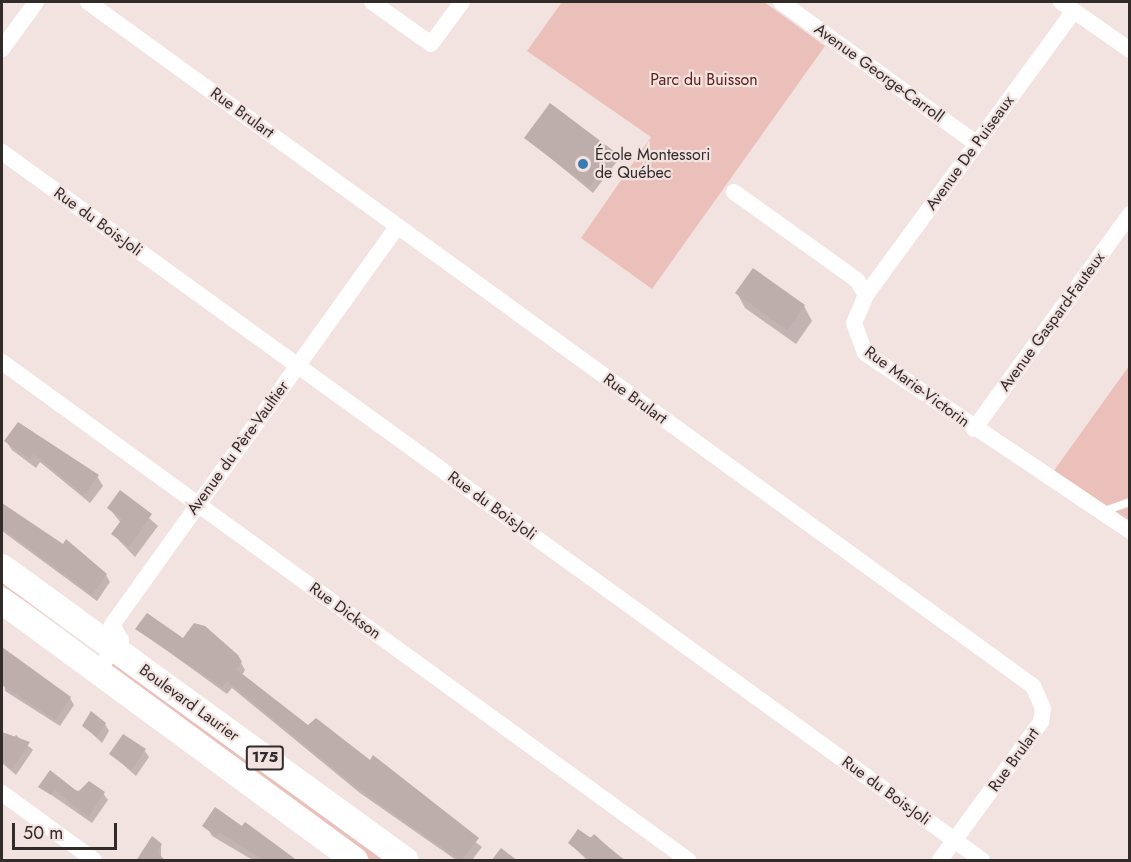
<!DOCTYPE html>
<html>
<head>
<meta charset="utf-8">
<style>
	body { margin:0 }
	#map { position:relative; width:1131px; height:862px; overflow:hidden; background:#f2e2e0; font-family:Jost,sans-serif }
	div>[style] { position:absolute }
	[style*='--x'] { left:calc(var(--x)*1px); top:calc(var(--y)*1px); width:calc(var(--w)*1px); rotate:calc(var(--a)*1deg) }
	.green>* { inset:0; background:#ebc0ba }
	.shadow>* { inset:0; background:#0003 }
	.building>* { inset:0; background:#bdaeac }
	.service>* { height:8px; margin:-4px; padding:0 4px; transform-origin:4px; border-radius:4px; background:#fff }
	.minor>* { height:16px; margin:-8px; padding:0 8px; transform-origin:8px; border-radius:8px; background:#fff }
	.primary>* { height:26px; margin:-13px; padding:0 13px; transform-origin:13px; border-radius:13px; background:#fff }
	.dots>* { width:16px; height:16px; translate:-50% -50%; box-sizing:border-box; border:3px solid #f2e2e0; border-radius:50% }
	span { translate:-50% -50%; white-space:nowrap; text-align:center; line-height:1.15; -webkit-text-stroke:4.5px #f2e2e0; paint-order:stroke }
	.shield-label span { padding:2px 4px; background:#f2e2e0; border:2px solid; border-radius:4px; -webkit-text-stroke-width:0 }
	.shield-label { font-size:15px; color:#312b2a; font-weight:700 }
	.street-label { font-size:16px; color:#312b2a }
	.park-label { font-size:16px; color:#5c201b }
	.poi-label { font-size:16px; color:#312b2a }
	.left { translate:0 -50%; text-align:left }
	.frame { position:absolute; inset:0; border:3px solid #312b2a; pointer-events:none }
	.scale { position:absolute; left:12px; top:823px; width:105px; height:27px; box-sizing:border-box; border:3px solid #312b2a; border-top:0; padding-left:8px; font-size:18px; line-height:21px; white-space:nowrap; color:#312b2a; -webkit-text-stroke:4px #f2e2e0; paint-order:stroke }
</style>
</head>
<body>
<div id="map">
	<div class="green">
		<i style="clip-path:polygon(562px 2px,764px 2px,825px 46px,652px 289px,581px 238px,651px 137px,527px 51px)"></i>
		<i style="clip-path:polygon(1129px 366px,1129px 522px,1053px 472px)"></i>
		<i style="clip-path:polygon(2px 582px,73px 634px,2px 585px)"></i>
		<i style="clip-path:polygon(113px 661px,388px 860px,371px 860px,150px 700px,109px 667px)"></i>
	</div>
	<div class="shadow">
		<i style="clip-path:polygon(526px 138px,614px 153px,618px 160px,593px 193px)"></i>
		<i style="clip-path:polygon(737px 293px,804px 306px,812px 321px,796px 344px,745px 308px)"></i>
		<i style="clip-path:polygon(6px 441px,97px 476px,103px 486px,90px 503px,40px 462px,36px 468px,12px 450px)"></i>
		<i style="clip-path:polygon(120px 492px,158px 526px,135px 557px,113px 534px,121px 523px,109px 508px)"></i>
		<i style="clip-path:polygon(4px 507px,106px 575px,110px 582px,97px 601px,2px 531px)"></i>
		<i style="clip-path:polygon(137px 629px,237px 656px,245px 670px,242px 675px,308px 727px,370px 762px,482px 847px,472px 860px,456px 860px,360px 793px,232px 688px,227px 694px)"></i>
		<i style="clip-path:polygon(2px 649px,70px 698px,74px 705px,60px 726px,5px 691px)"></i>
		<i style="clip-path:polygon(105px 724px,109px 731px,102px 743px,84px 726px)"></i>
		<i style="clip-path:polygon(2px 734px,11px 741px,16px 735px,33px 750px,16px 775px,2px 763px)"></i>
		<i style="clip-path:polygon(144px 750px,149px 757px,136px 776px,111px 754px)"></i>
		<i style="clip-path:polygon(40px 787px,103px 793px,108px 800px,92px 823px)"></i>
		<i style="clip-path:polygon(220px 812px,291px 860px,251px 859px,212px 836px,208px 829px)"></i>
		<i style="clip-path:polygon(594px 836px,625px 860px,587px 860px,570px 844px)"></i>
		<i style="clip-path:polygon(161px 845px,161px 860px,141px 860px)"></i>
	</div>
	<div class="building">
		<i style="clip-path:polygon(550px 103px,615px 152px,589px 187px,524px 138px)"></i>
		<i style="clip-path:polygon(753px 268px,805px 305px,787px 330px,735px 293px)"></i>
		<i style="clip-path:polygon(18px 422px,99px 475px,84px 495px,34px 454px,30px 459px,4px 441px)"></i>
		<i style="clip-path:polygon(120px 490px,152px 514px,129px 547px,111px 534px,122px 519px,107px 508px)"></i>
		<i style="clip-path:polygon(2px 503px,63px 544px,66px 539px,107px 574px,92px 595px,2px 528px)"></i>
		<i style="clip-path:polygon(147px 613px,183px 638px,194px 623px,205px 626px,238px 655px,242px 662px,236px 669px,308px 725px,316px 718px,370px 760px,373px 755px,479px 838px,461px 861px,355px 786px,227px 681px,222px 687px,135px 629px)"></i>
		<i style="clip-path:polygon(2px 647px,71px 697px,55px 720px,2px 685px)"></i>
		<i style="clip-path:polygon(91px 711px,106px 723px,97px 737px,82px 726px)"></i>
		<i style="clip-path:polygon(2px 732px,30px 742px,12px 769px,2px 761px)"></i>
		<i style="clip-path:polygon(123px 734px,146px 749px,131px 770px,109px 754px)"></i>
		<i style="clip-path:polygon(50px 770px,78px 792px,89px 781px,105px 792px,88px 817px,55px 790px,51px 795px,38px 787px)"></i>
		<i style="clip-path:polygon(215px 807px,242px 826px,245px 822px,298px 861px,265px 861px,219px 832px,216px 836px,202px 826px)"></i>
		<i style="clip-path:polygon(578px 829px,591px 838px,594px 834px,624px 861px,592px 861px,568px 843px)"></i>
		<i style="clip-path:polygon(152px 836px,162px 844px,157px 852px,166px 861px,136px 861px)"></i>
		<i style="clip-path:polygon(501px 848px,518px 861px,491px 861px)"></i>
	</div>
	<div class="service">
		<i style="--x:1102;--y:512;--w:30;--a:-20"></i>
	</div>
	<div class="minor">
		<i style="--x:88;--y:2;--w:1167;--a:35.9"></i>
		<i style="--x:1033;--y:686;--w:24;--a:66"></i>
		<i style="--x:1043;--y:708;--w:14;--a:98"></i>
		<i style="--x:1041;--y:722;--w:171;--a:126.2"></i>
		<i style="--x:372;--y:2;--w:72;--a:35.4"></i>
		<i style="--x:431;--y:44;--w:52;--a:-53.6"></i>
		<i style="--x:781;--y:2;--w:242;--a:35.9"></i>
		<i style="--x:1061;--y:2;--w:84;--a:34.8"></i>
		<i style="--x:2;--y:49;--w:58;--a:-54.1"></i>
		<i style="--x:2;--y:152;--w:1209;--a:35.85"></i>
		<i style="--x:734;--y:192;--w:151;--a:35.6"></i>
		<i style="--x:857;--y:280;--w:17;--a:59"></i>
		<i style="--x:866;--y:295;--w:30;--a:113"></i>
		<i style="--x:854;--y:323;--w:32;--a:70"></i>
		<i style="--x:865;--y:353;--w:319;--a:33.9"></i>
		<i style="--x:866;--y:295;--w:352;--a:-53.8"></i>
		<i style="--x:2;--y:362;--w:848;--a:35.98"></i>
		<i style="--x:974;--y:429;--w:266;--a:-54"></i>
		<i style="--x:98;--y:670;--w:38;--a:-53"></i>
		<i style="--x:121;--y:640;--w:17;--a:-121"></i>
		<i style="--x:112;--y:625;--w:490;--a:-54.4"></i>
		<i style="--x:2;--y:793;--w:114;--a:36.1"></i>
	</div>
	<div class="primary">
		<i style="--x:2;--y:567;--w:499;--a:36"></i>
		<i style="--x:2;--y:601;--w:438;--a:36.3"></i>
	</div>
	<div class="dots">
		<i style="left:583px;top:164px;background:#387db2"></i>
	</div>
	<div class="shield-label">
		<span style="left:265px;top:758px">175</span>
	</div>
	<div class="street-label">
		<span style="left:879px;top:73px;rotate:36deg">Avenue George-Carroll</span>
		<span style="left:242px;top:113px;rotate:36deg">Rue Brulart</span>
		<span style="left:970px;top:153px;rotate:-54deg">Avenue De Puiseaux</span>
		<span style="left:98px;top:222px;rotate:36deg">Rue du Bois-Joli</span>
		<span style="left:1052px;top:322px;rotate:-54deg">Avenue Gaspard-Fauteux</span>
		<span style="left:917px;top:387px;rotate:36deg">Rue Marie-Victorin</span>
		<span style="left:635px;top:399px;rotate:36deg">Rue Brulart</span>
		<span style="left:238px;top:448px;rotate:-54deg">Avenue du Père-Vaultier</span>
		<span style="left:492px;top:506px;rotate:36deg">Rue du Bois-Joli</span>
		<span style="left:345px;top:611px;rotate:36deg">Rue Dickson</span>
		<span style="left:189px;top:703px;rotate:36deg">Boulevard Laurier</span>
		<span style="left:1014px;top:760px;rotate:-54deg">Rue Brulart</span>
		<span style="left:886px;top:791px;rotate:36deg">Rue du Bois-Joli</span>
	</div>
	<div class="park-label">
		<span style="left:704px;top:80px">Parc du Buisson</span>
	</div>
	<div class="poi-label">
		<span class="left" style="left:595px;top:164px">École Montessori<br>de Québec</span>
	</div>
	<div class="frame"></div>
	<div class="scale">50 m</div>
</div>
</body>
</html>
